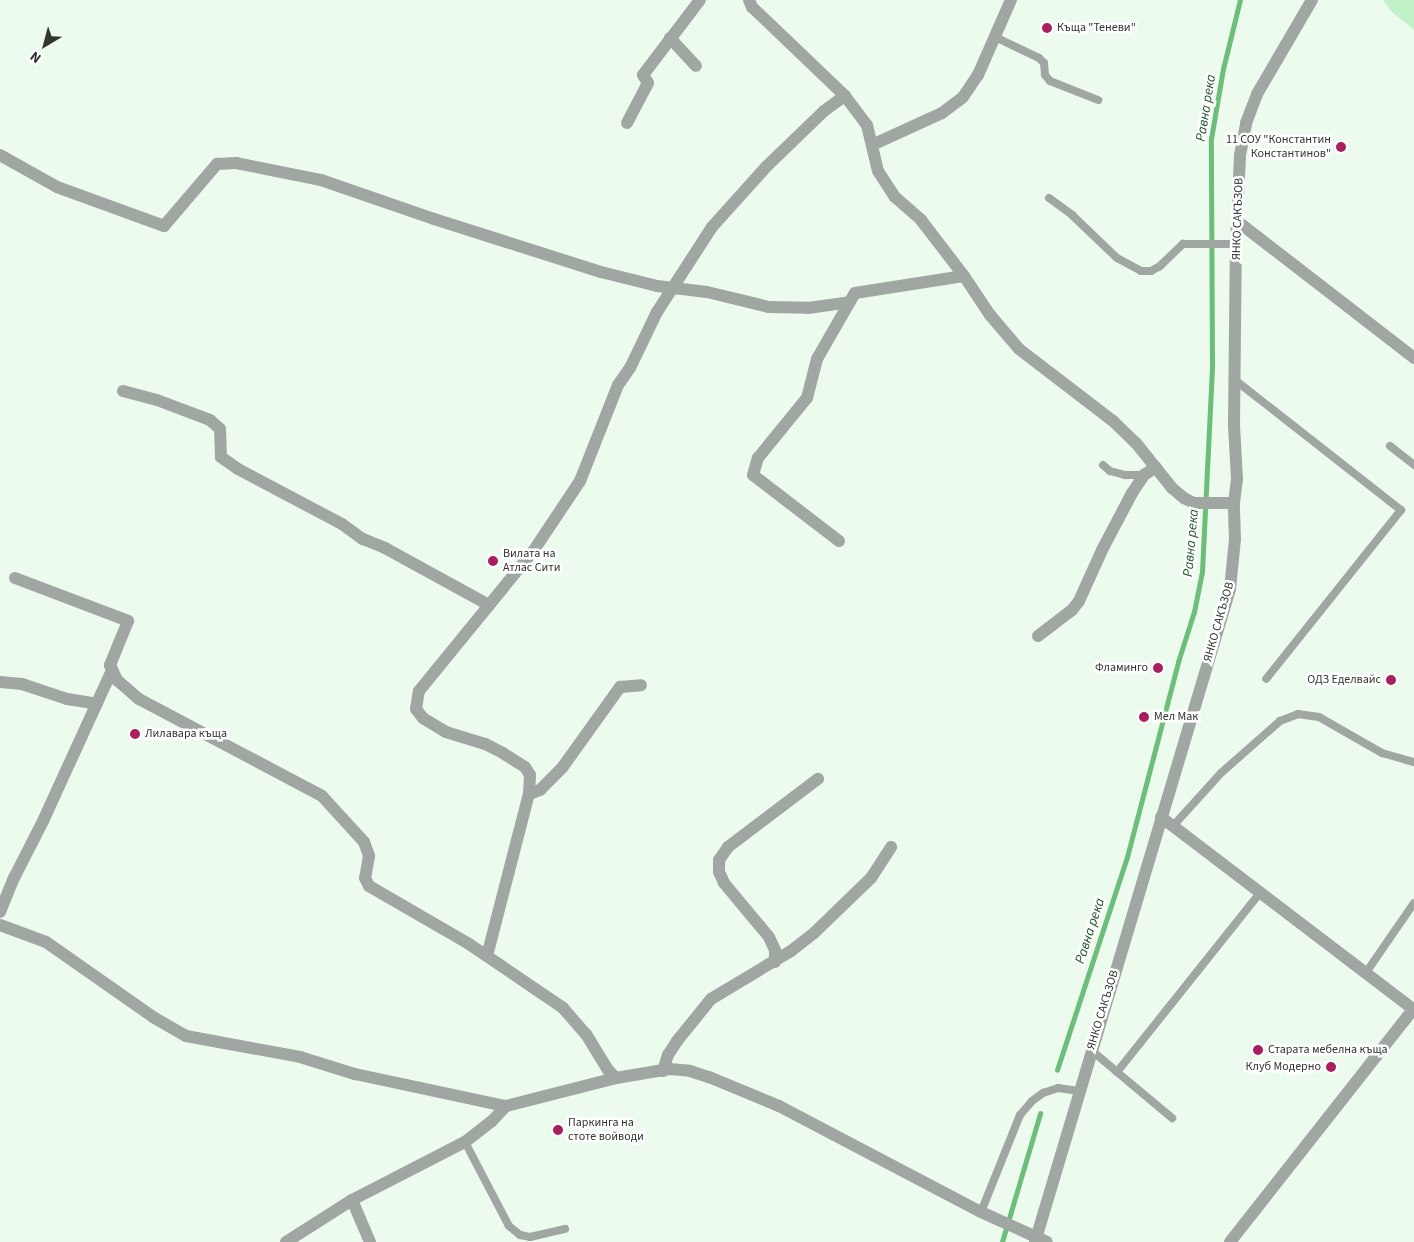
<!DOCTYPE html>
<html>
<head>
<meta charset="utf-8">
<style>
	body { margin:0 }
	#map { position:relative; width:1414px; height:1242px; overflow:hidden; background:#ecfbee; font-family:"Source Sans 3",sans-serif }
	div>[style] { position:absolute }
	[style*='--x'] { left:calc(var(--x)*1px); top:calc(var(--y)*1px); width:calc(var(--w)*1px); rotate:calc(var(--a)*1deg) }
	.green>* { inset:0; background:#c0f1c7 }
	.stream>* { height:4.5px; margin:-2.25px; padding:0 2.25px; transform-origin:2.25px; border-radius:2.25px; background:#6dbd7b }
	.lane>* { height:8px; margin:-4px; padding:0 4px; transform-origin:4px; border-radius:4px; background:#a0a6a1 }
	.street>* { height:12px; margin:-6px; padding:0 6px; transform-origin:6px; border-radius:6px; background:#a0a6a1 }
	.dots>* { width:14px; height:14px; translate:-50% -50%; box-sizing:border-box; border:2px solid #fff; border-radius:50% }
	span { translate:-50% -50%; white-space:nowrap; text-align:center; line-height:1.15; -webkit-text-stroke:5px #fff; paint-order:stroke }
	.poi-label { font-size:12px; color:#313631 }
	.left { translate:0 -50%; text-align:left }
	.right { translate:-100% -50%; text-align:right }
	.street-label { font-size:12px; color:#313631 }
	.water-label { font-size:14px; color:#1c5429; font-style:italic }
	.north { position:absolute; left:20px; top:20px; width:50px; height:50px; -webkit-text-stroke:4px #fff; paint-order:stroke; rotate:217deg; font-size:14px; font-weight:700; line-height:20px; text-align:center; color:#313631 }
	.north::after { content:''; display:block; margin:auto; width:18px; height:22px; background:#313631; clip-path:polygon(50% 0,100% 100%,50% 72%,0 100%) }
</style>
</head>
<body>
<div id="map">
	<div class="green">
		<i style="clip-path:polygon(1383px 0,1414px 0,1414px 30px,1392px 12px)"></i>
	</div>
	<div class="stream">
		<i style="--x:1057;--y:1070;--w:224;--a:-71.8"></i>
		<i style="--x:1127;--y:857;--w:202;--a:-75.3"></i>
		<i style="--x:1178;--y:662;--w:52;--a:-72.3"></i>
		<i style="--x:1194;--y:612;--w:41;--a:-78.7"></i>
		<i style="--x:1202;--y:572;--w:208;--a:-87.2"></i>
		<i style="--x:1212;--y:364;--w:225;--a:-90.3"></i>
		<i style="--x:1211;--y:139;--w:71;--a:-80.3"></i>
		<i style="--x:1223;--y:69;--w:71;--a:-76.2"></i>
		<i style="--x:1002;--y:1242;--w:134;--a:-73.5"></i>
	</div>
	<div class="lane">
		<i style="--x:995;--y:37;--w:49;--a:25.5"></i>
		<i style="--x:1039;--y:58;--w:7;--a:45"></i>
		<i style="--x:1044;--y:63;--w:12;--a:85"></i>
		<i style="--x:1045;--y:75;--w:8;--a:50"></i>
		<i style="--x:1050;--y:81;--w:52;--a:21.6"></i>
		<i style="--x:1049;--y:198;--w:29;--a:36"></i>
		<i style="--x:1072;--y:215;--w:62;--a:43.7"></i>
		<i style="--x:1117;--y:258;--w:27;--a:28"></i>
		<i style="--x:1141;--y:271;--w:10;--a:0"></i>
		<i style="--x:1151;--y:271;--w:10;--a:-29"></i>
		<i style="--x:1160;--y:266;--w:32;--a:-44"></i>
		<i style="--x:1183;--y:244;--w:53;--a:0"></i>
		<i style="--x:1235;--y:380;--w:211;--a:38.1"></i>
		<i style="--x:1401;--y:510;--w:216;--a:128.6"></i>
		<i style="--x:1390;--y:446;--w:31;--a:38"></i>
		<i style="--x:1103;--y:465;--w:9;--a:41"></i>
		<i style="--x:1110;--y:471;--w:16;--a:15"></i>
		<i style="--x:1125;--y:475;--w:19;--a:0"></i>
		<i style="--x:1173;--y:826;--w:72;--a:-47.8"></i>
		<i style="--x:1221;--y:773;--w:79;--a:-41.4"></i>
		<i style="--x:1280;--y:721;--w:19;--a:-21"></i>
		<i style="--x:1298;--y:714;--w:21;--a:8"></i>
		<i style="--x:1319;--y:717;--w:73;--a:29.7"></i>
		<i style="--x:1382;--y:753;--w:33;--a:16"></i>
		<i style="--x:1365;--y:974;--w:86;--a:-55.4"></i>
		<i style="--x:1091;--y:1050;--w:34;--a:40"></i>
		<i style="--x:1117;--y:1072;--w:228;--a:-51.4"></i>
		<i style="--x:1117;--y:1072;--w:72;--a:39.9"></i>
		<i style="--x:465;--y:1142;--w:95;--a:62.4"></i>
		<i style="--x:509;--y:1226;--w:14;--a:39"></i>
		<i style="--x:520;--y:1235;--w:10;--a:11"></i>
		<i style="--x:530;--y:1237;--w:36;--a:-13"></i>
		<i style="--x:981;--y:1212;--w:105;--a:-68.1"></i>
		<i style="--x:1020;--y:1115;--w:18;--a:-49"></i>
		<i style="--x:1032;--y:1101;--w:14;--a:-36"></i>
		<i style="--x:1043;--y:1093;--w:16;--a:-18"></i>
		<i style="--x:1058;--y:1088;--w:21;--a:8"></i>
	</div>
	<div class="street">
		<i style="--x:749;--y:0;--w:8;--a:67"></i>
		<i style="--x:752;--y:7;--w:129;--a:43.7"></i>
		<i style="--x:845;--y:96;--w:36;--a:53"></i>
		<i style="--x:867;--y:125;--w:47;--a:76.6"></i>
		<i style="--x:878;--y:171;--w:31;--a:57"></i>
		<i style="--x:895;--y:197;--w:35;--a:41"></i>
		<i style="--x:921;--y:220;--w:71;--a:52.5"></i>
		<i style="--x:670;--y:38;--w:38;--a:47"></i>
		<i style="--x:627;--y:123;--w:45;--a:-62.3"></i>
		<i style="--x:648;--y:83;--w:9;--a:-122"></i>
		<i style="--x:643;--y:75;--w:94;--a:-52.8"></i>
		<i style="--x:872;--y:145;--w:77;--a:-24.6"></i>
		<i style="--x:942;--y:113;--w:26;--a:-37"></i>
		<i style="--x:963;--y:97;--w:27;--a:-56"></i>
		<i style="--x:978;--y:75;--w:82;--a:-66.3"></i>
		<i style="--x:0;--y:155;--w:65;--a:29.3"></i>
		<i style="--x:57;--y:187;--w:114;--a:20"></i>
		<i style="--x:164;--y:226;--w:82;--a:-49.5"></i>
		<i style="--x:217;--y:164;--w:19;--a:-3"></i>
		<i style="--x:236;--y:163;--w:87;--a:11.3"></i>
		<i style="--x:321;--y:180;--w:120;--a:19"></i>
		<i style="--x:434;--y:219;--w:175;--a:17.6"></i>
		<i style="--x:601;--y:272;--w:58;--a:14"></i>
		<i style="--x:657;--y:286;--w:50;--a:6.8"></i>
		<i style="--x:707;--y:292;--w:64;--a:13.6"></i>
		<i style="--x:769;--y:307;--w:39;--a:1"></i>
		<i style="--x:808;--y:308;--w:42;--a:-8.1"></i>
		<i style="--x:1237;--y:221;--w:224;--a:37.7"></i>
		<i style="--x:123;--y:391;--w:35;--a:15"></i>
		<i style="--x:157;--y:400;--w:57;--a:20.7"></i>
		<i style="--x:210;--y:420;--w:13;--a:42"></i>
		<i style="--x:220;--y:429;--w:28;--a:88"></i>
		<i style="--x:221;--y:457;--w:21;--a:35"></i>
		<i style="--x:238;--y:469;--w:118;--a:27.9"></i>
		<i style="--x:342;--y:524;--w:26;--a:36"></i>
		<i style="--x:363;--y:539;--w:24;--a:22"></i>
		<i style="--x:385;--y:548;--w:119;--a:28.7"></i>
		<i style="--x:839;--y:541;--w:108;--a:-142.5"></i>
		<i style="--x:753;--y:475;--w:18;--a:-74"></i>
		<i style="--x:758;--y:458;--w:77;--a:-50.8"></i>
		<i style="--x:807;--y:398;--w:40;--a:-75.6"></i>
		<i style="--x:817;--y:359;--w:76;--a:-60.1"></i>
		<i style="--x:855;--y:293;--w:110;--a:-8.9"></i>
		<i style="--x:964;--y:276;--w:47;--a:56.3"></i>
		<i style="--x:990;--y:315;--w:45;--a:49.5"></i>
		<i style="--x:1019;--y:349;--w:118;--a:37.5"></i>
		<i style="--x:1113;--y:421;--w:32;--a:44"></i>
		<i style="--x:1136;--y:443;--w:58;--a:51.3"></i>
		<i style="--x:1172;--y:488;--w:16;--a:40"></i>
		<i style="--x:1184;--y:498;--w:11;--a:27"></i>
		<i style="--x:1194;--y:503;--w:40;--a:0"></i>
		<i style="--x:15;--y:578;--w:121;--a:20.8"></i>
		<i style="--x:128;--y:621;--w:48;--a:112.2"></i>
		<i style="--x:110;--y:665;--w:17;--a:65"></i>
		<i style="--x:117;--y:680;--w:29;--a:41"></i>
		<i style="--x:139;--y:699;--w:207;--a:27.9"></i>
		<i style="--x:322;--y:796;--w:62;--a:47.6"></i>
		<i style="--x:364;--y:842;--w:15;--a:70"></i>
		<i style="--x:369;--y:856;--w:22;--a:100"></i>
		<i style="--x:365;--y:878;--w:9;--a:63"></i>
		<i style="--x:369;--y:886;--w:116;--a:30.1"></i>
		<i style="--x:469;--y:944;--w:114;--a:34.2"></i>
		<i style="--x:563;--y:1008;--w:35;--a:49"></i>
		<i style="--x:586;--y:1034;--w:42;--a:58.6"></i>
		<i style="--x:608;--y:1070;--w:11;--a:45"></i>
		<i style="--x:616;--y:1078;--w:54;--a:-9.6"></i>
		<i style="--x:669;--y:1069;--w:21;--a:5"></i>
		<i style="--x:690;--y:1071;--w:20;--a:18"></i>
		<i style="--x:709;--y:1077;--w:76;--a:22.5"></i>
		<i style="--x:779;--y:1106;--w:228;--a:27.7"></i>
		<i style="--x:981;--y:1212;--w:72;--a:24.4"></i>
		<i style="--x:1038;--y:636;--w:43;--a:-37.4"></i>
		<i style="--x:1072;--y:610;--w:11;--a:-52"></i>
		<i style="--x:1079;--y:601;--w:56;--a:-65.7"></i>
		<i style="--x:1102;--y:550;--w:64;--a:-62.2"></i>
		<i style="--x:1132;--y:493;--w:22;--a:-56"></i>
		<i style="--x:1144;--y:475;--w:14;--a:-34"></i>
		<i style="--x:0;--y:682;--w:22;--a:5"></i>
		<i style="--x:22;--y:684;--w:47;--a:18.4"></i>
		<i style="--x:67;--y:699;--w:30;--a:9"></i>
		<i style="--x:529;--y:794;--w:19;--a:-87"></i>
		<i style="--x:530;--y:775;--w:9;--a:-122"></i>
		<i style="--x:525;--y:767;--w:26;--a:-148"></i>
		<i style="--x:503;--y:753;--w:20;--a:-153"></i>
		<i style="--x:485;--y:744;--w:41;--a:-162.9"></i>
		<i style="--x:446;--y:732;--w:27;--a:-149"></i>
		<i style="--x:423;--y:718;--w:11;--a:-128"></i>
		<i style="--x:416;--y:709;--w:18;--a:-81"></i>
		<i style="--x:419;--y:691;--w:182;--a:-50.8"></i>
		<i style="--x:534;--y:550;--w:83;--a:-56.3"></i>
		<i style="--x:580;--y:481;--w:103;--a:-68.4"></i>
		<i style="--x:618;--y:385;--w:21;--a:-55"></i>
		<i style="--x:630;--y:368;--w:62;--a:-64.3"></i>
		<i style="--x:657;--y:312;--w:101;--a:-57.1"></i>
		<i style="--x:712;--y:227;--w:81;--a:-48"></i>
		<i style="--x:766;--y:167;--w:81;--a:-44"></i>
		<i style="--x:824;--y:111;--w:26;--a:-36"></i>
		<i style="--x:1161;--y:817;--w:318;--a:37.3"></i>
		<i style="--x:0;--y:912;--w:37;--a:-68"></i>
		<i style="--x:14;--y:878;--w:64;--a:-63"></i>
		<i style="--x:43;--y:821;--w:166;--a:-65.4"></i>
		<i style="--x:0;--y:925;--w:49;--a:20.3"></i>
		<i style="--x:46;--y:942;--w:131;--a:35"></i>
		<i style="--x:153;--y:1017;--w:38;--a:30"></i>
		<i style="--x:186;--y:1036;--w:116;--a:10.4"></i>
		<i style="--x:300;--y:1057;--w:58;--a:17.2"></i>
		<i style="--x:355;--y:1074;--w:154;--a:12"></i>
		<i style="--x:506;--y:1106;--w:114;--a:-14.3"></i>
		<i style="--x:487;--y:956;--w:167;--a:-75.5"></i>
		<i style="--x:529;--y:794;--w:12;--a:-20"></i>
		<i style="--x:540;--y:790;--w:31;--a:-45"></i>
		<i style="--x:562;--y:768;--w:100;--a:-54.4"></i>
		<i style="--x:620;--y:687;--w:21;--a:-5"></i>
		<i style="--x:775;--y:962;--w:12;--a:-90"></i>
		<i style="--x:775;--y:950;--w:14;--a:-115"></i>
		<i style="--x:769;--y:937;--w:70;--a:-129.8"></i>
		<i style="--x:724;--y:883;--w:12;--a:-114"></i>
		<i style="--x:719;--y:872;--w:12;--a:-90"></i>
		<i style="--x:719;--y:860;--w:16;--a:-55"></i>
		<i style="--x:728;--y:847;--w:113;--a:-37.1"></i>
		<i style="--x:663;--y:1071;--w:17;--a:-73"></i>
		<i style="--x:668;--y:1055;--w:17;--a:-57"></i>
		<i style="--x:677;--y:1041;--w:54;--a:-51"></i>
		<i style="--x:711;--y:999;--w:93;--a:-31"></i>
		<i style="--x:791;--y:951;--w:29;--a:-38"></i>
		<i style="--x:814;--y:933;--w:79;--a:-44"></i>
		<i style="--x:871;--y:878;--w:37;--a:-57"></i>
		<i style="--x:286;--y:1242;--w:78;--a:-32.5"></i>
		<i style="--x:370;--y:1242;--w:46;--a:-113.2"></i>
		<i style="--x:352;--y:1200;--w:127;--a:-27.2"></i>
		<i style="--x:465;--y:1142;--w:34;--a:-38"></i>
		<i style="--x:492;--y:1121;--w:21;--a:-47"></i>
		<i style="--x:1035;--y:1242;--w:681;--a:-73.37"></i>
		<i style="--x:1230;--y:589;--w:50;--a:-84.3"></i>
		<i style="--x:1235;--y:539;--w:36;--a:-92"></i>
		<i style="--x:1234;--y:503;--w:24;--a:-83"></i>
		<i style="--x:1237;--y:479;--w:54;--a:-93.2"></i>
		<i style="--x:1234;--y:425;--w:181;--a:-89.4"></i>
		<i style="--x:1236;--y:244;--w:89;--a:-87.4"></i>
		<i style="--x:1240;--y:155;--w:33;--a:-79"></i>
		<i style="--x:1246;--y:123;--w:31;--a:-69"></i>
		<i style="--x:1257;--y:94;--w:109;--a:-59.7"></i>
		<i style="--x:1230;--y:1242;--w:298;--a:-51.8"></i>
	</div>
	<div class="dots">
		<i style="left:1047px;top:28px;background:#a91e5f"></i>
		<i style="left:1341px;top:147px;background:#a91e5f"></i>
		<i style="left:493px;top:561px;background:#a91e5f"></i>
		<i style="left:1158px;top:668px;background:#a91e5f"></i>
		<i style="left:1391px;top:680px;background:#a91e5f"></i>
		<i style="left:1144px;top:717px;background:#a91e5f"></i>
		<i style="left:135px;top:734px;background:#a91e5f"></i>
		<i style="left:1258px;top:1050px;background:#a91e5f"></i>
		<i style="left:1331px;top:1067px;background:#a91e5f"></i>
		<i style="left:558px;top:1130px;background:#a91e5f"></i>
	</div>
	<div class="poi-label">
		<span class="left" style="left:1057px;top:28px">Къща "Теневи"</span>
		<span class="right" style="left:1331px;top:147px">11 СОУ "Константин<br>Константинов"</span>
		<span class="left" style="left:503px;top:561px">Вилата на<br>Атлас Сити</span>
		<span class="right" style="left:1148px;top:668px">Фламинго</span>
		<span class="right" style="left:1381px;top:680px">ОДЗ Еделвайс</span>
		<span class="left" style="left:1154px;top:717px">Мел Мак</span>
		<span class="left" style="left:145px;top:734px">Лилавара къща</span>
		<span class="left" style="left:1268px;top:1050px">Старата мебелна къща</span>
		<span class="right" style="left:1321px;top:1067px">Клуб Модерно</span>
		<span class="left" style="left:568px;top:1130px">Паркинга на<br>стоте войводи</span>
	</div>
	<div class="street-label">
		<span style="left:1238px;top:219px;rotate:-88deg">ЯНКО САКЪЗОВ</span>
		<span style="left:1219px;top:622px;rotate:-74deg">ЯНКО САКЪЗОВ</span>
		<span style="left:1103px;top:1010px;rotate:-73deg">ЯНКО САКЪЗОВ</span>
	</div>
	<div class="water-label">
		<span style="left:1206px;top:108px;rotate:-81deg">Равна река</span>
		<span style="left:1191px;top:543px;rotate:-85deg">Равна река</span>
		<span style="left:1090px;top:931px;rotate:-72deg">Равна река</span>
	</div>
	<div class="north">N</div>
</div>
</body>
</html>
